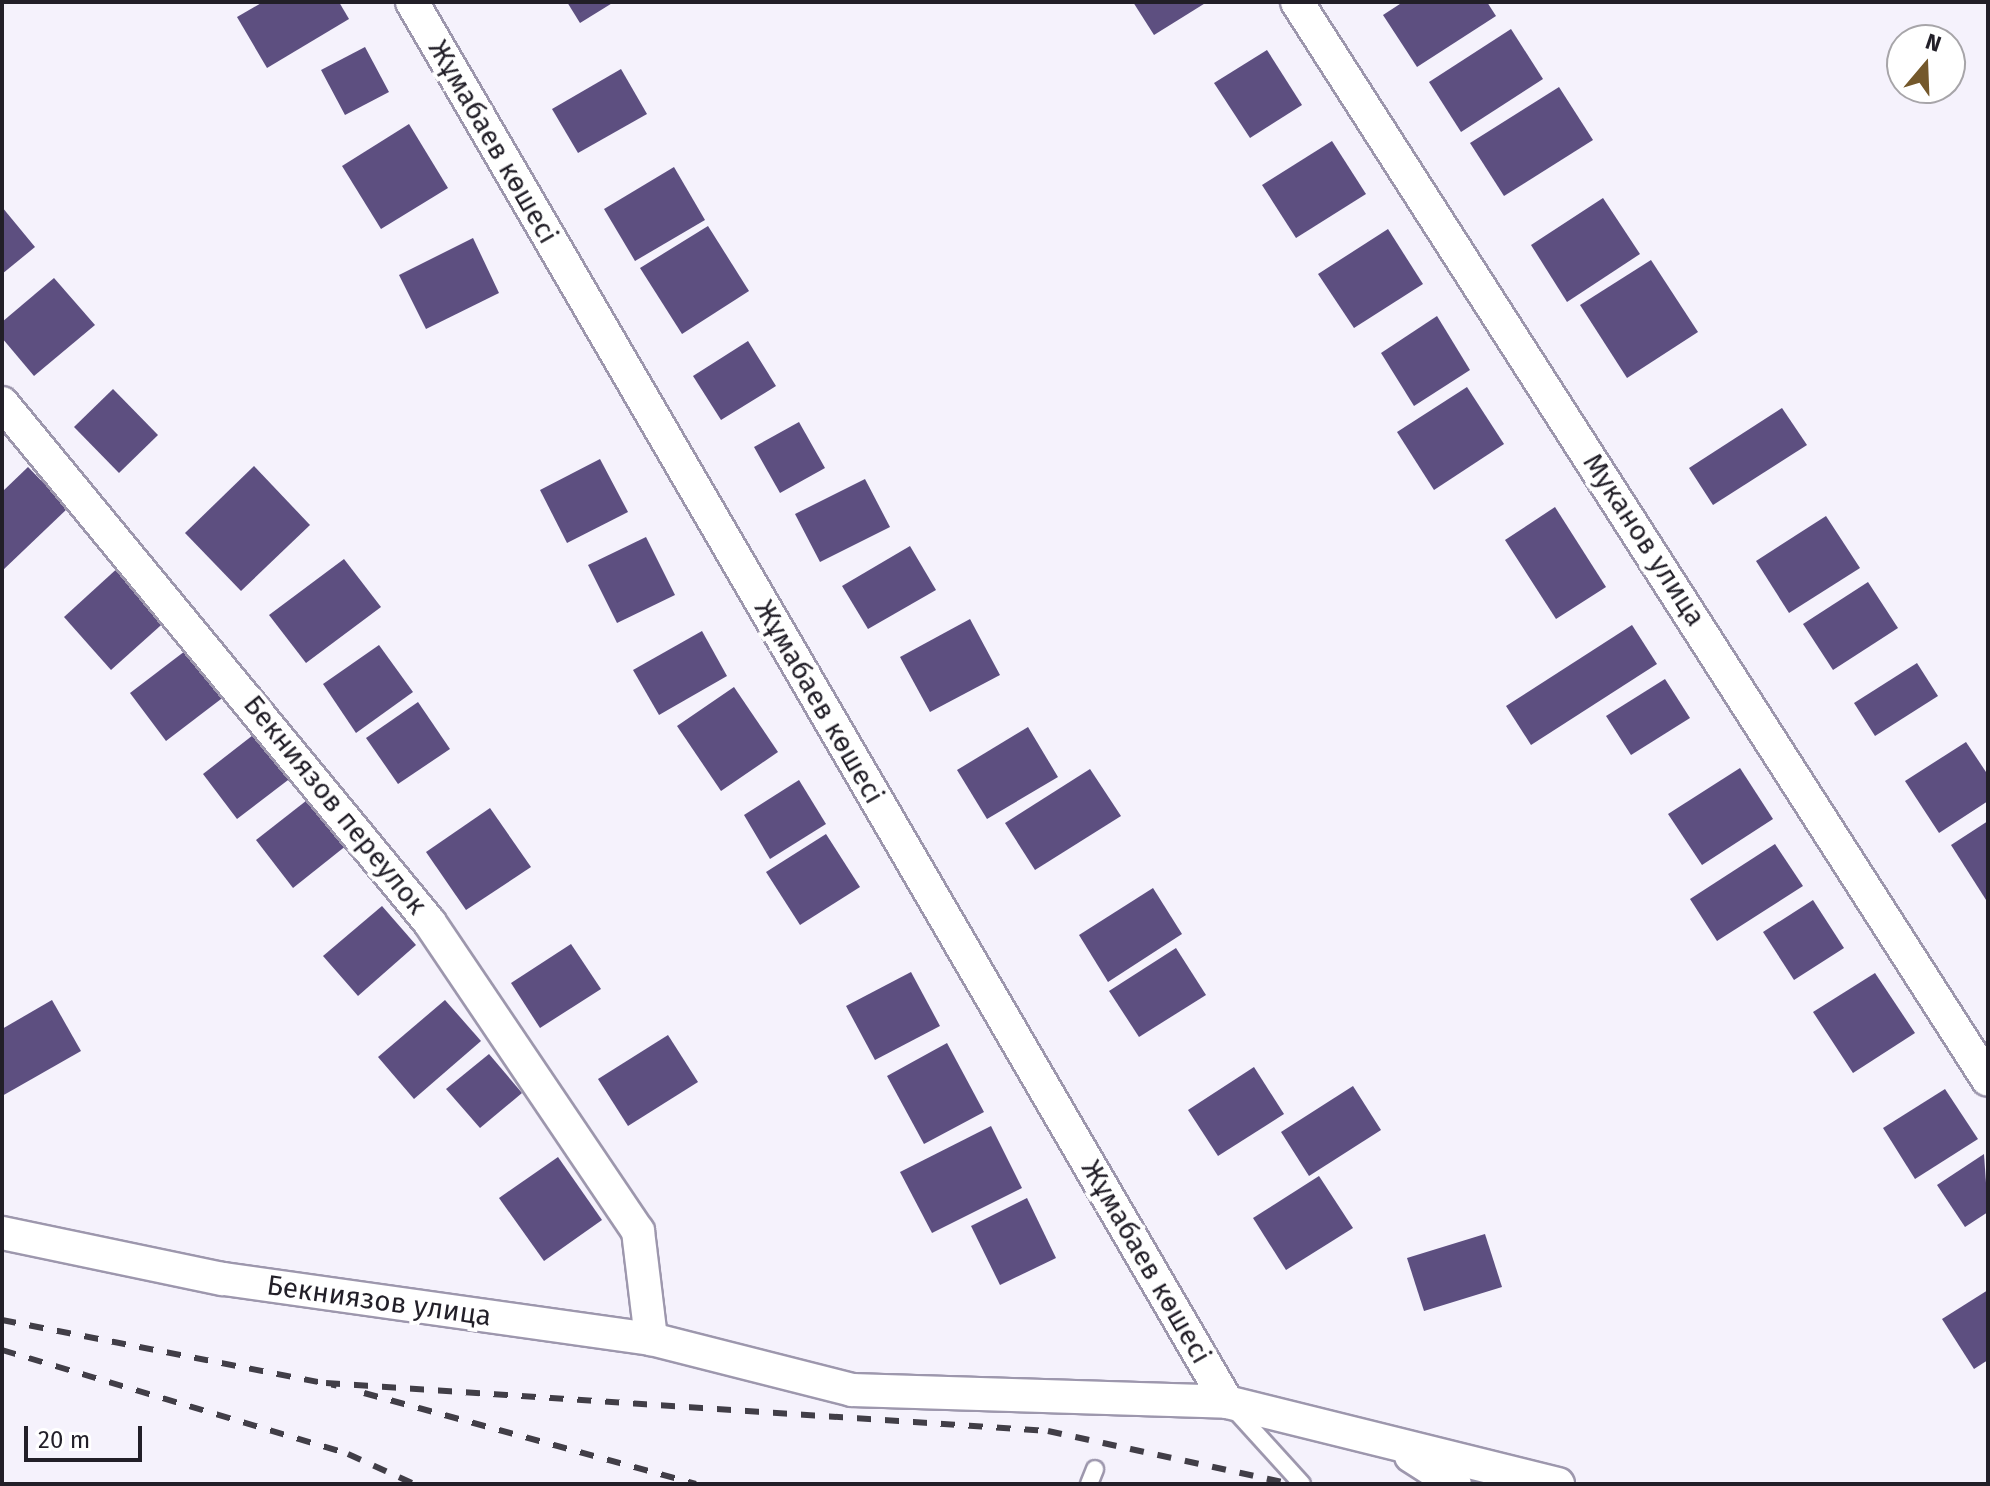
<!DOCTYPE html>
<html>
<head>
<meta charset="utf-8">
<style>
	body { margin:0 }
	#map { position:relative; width:1990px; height:1486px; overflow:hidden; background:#f5f2fc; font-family:"Fira Sans",sans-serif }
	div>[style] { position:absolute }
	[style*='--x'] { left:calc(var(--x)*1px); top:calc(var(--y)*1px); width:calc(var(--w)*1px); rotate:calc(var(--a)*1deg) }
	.building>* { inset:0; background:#5d4f80 }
	.roads { filter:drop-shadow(2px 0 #9d97ad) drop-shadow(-2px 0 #9d97ad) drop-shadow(0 2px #9d97ad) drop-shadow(0 -2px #9d97ad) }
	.service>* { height:16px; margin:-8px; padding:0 8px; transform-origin:8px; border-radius:8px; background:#fff }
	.minor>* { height:32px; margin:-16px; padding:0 16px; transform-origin:16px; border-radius:16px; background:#fff }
	.rail>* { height:6px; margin-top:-3px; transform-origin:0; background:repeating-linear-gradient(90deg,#413e47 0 14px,transparent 0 28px) }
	span { translate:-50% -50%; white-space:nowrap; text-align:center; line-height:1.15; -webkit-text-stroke:8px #fff; paint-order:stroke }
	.street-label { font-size:28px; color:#221f28 }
	.frame { position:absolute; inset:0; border:4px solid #221f28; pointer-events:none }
	.north { position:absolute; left:1886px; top:24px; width:80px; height:80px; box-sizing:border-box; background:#fff; border:2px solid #a7a5a9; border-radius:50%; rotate:19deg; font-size:22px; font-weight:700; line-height:32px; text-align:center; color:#221f28 }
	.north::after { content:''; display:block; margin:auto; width:28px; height:36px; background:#74582b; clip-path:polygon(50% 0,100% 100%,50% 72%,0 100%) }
	.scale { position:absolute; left:24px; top:1426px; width:118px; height:36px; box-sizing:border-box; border:4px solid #221f28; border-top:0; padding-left:10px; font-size:24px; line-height:28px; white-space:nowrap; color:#221f28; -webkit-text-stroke:6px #fff; paint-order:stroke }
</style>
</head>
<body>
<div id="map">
	<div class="building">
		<i style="clip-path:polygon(263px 2px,339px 2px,349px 19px,267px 68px,237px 17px)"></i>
		<i style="clip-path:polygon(567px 2px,614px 2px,580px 23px)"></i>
		<i style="clip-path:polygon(1133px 2px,1207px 2px,1154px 35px)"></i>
		<i style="clip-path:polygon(1403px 2px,1487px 2px,1496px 16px,1417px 67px,1383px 15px)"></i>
		<i style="clip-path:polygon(1511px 29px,1543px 79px,1461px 132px,1429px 82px)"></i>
		<i style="clip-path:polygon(365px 47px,389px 92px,345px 115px,321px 70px)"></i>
		<i style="clip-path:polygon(1267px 50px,1302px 105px,1250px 138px,1214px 83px)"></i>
		<i style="clip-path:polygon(621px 69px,647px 114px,578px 153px,552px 109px)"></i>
		<i style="clip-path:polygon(1559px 87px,1593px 140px,1504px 196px,1470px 143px)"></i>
		<i style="clip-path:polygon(409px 124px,448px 188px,381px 229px,342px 166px)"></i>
		<i style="clip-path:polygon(1332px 141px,1366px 194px,1296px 238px,1262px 185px)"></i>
		<i style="clip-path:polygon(674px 167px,705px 220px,635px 261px,604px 209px)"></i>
		<i style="clip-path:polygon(1603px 198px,1640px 254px,1567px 302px,1531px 245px)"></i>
		<i style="clip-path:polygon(2px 207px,35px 247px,2px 274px)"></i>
		<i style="clip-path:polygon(708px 226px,749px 291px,682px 334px,640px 268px)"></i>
		<i style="clip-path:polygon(1388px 229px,1423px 284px,1354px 328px,1318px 274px)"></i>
		<i style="clip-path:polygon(473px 238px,499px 293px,426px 329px,399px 275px)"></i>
		<i style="clip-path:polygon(1651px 260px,1698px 332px,1627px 378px,1580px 305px)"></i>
		<i style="clip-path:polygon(54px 278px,95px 325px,34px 376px,2px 338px,2px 322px)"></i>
		<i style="clip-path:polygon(1437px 316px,1470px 370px,1414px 406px,1381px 353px)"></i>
		<i style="clip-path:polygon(748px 341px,776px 386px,721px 420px,693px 376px)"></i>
		<i style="clip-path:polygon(1467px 387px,1504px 444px,1434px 490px,1397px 432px)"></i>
		<i style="clip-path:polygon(113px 389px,158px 435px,119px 473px,74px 427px)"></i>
		<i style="clip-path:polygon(1782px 408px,1807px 445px,1713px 505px,1689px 468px)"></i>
		<i style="clip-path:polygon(799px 422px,825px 468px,780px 493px,754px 447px)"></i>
		<i style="clip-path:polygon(600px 459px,628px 512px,567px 543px,540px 490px)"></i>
		<i style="clip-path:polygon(254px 466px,310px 525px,241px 591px,185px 533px)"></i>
		<i style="clip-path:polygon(28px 467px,68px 508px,2px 571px,2px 492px)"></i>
		<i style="clip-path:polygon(865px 479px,890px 527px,820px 562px,795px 514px)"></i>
		<i style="clip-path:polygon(1555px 507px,1606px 587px,1556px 619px,1505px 540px)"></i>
		<i style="clip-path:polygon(1826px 516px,1860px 568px,1789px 613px,1756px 561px)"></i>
		<i style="clip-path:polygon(646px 537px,675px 595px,617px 623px,588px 565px)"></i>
		<i style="clip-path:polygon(910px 546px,936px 590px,868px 629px,842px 586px)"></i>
		<i style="clip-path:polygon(344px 559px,381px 607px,306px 663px,269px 615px)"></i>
		<i style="clip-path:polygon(121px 565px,169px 618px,111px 670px,64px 617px)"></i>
		<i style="clip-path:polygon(1868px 582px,1898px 628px,1833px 670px,1803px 624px)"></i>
		<i style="clip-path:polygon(970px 619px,1000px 675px,930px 712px,900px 657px)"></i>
		<i style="clip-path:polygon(1632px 625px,1657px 664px,1531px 745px,1506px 706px)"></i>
		<i style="clip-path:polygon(702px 631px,727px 676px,659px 715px,633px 670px)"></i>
		<i style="clip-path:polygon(379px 645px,413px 692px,356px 733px,323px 684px)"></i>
		<i style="clip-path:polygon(189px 648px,225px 696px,166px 741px,130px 693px)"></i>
		<i style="clip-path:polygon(1917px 663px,1938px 696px,1875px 736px,1854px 703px)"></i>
		<i style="clip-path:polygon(1665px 679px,1690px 718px,1631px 755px,1606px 716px)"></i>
		<i style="clip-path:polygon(734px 687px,778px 752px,721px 791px,677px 726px)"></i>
		<i style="clip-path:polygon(418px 702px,450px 749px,398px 784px,366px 738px)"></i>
		<i style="clip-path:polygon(1028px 727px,1058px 777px,987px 819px,957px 770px)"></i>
		<i style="clip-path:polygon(257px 732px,292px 777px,237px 819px,203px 774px)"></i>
		<i style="clip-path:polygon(1966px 742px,1988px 775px,1988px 801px,1939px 833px,1905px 781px)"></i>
		<i style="clip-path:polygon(1740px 768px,1773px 819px,1702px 865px,1668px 814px)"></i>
		<i style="clip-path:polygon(1090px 769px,1121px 816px,1035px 870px,1005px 823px)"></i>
		<i style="clip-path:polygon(799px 780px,826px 824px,770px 859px,744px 815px)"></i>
		<i style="clip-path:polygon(311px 797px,347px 845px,293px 888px,256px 840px)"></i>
		<i style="clip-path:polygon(490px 808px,531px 867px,466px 910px,426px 852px)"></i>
		<i style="clip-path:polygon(1988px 821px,1988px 903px,1951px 845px)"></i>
		<i style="clip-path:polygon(826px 834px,860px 887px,800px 925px,766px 872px)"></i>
		<i style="clip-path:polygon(1775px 844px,1803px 886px,1717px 941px,1690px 899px)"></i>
		<i style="clip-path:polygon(1153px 888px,1182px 934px,1108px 982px,1079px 935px)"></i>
		<i style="clip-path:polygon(1813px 900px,1844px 948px,1794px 980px,1763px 932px)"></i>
		<i style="clip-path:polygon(382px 906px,416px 945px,358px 996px,323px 956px)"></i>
		<i style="clip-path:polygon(571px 944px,601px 989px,540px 1028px,511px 983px)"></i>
		<i style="clip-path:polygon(1176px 948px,1206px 995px,1139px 1037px,1109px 991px)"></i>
		<i style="clip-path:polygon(911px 972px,940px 1026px,875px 1060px,846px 1006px)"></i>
		<i style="clip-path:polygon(1875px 973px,1915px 1033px,1853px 1073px,1813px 1012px)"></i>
		<i style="clip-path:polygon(52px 1000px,81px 1051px,2px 1096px,2px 1029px)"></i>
		<i style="clip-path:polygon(445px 1000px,481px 1041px,414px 1099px,378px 1057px)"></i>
		<i style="clip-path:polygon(668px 1035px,698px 1082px,628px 1126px,598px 1079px)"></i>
		<i style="clip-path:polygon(947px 1043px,984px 1112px,924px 1144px,887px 1076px)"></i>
		<i style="clip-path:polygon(489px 1054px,522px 1093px,480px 1128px,446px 1089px)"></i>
		<i style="clip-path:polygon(1254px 1067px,1284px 1114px,1218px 1156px,1188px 1110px)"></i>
		<i style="clip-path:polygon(1353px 1086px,1381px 1130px,1309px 1176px,1281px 1132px)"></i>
		<i style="clip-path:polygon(1945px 1089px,1978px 1139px,1915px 1179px,1883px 1128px)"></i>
		<i style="clip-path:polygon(991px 1126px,1022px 1188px,932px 1233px,900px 1172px)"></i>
		<i style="clip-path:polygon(1984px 1154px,1988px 1212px,1965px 1227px,1937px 1185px)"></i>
		<i style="clip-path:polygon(558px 1157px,602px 1220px,544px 1261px,499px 1198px)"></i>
		<i style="clip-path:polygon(1319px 1176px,1353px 1228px,1286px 1270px,1253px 1218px)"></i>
		<i style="clip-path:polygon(1027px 1198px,1056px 1258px,1000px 1285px,971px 1226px)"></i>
		<i style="clip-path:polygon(1485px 1234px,1502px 1287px,1424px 1311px,1407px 1258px)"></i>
		<i style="clip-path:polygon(1988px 1290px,1988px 1360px,1974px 1369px,1942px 1319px)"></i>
	</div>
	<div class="roads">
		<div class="service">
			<i style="--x:1234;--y:1409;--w:101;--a:47.8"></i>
			<i style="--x:1089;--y:1484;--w:16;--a:-68"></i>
		</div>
		<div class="minor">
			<i style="--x:412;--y:2;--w:1620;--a:59.79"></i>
			<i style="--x:1297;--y:2;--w:1280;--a:57.34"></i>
			<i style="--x:2;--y:403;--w:673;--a:50.54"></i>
			<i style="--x:430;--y:923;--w:372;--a:56"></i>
			<i style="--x:638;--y:1231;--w:109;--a:83.1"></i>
			<i style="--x:651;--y:1339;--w:433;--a:-172"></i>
			<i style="--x:222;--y:1279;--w:225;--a:-168.2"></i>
			<i style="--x:651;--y:1339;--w:207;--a:14.2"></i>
			<i style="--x:852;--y:1390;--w:375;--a:1.8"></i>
			<i style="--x:1227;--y:1402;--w:341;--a:13.9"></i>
			<i style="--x:1411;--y:1456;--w:52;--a:32.5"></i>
		</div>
	</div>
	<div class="rail">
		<i style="--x:2;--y:1320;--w:341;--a:11.1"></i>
		<i style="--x:2;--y:1350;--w:361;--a:16.7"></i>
		<i style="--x:348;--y:1454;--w:72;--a:24.4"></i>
		<i style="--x:326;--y:1383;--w:724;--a:3.8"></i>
		<i style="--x:1048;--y:1431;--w:249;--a:12.3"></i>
		<i style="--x:364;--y:1393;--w:344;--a:15.3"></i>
	</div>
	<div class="street-label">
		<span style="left:493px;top:142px;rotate:60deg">Жұмабаев көшесі</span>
		<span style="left:1644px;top:540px;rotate:57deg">Муканов улица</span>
		<span style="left:819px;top:702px;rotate:60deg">Жұмабаев көшесі</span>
		<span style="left:335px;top:805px;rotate:51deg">Бекниязов переулок</span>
		<span style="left:1146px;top:1262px;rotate:60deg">Жұмабаев көшесі</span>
		<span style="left:379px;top:1301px;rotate:8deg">Бекниязов улица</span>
	</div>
	<div class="frame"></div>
	<div class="north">N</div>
	<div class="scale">20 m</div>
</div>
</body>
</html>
